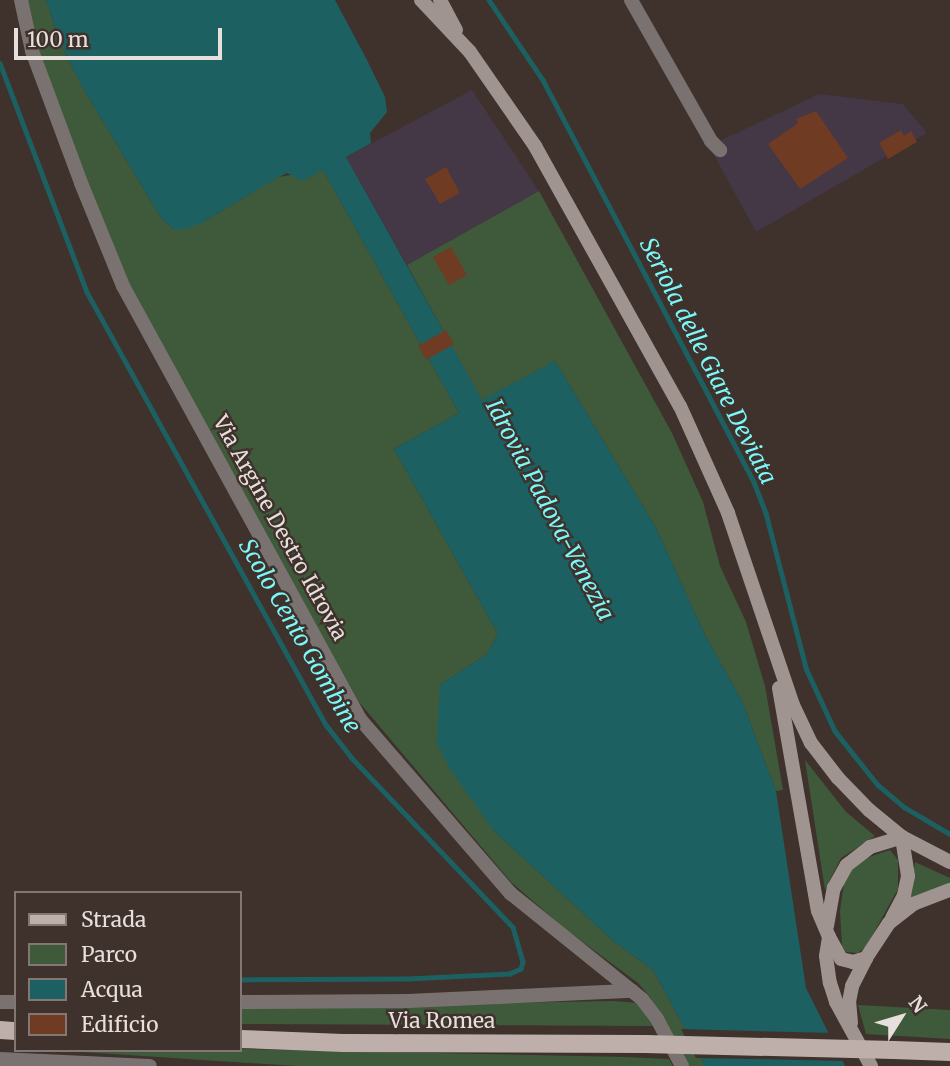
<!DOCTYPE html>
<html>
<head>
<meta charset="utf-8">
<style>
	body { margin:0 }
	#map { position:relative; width:950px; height:1066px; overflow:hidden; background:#3f312c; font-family:Merriweather,serif }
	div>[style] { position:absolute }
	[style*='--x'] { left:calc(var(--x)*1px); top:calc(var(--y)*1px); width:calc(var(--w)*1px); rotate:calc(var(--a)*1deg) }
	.industrial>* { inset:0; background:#443746 }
	.green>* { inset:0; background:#3f5a3b }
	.water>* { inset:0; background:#1c6061 }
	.pier>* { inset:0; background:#3f312c }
	.stream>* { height:4.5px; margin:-2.25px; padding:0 2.25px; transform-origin:2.25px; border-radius:2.25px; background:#1c6061 }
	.building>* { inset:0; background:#703b23 }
	.street>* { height:14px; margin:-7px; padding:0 7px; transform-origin:7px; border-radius:7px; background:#7a7270 }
	.secondary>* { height:14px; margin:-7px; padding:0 7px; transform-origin:7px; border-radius:7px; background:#a09491 }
	.primary>* { height:18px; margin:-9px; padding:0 9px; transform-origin:9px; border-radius:9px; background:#beafab }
	.primary-bridge>* { height:18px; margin:-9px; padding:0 9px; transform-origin:9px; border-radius:9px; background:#beafab }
	span { translate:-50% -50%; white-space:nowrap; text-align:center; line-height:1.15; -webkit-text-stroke:5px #3f312c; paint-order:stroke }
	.street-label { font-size:21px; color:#e7dfdb }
	.water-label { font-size:23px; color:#7bf9fa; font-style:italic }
	.legend { position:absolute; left:14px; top:891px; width:228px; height:161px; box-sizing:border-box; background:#3f312c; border:2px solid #827772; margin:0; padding:9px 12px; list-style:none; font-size:21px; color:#e7dfdb }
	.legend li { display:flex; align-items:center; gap:14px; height:35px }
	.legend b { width:35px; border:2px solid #827772 }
	.north { position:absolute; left:866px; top:982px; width:70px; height:70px; -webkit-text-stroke:5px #3f312c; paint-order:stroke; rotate:53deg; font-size:19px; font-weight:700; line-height:28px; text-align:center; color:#e7dfdb }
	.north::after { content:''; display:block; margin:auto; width:24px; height:32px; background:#e7dfdb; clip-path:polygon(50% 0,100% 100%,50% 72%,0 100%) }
	.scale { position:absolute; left:14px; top:28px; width:208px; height:32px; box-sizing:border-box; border:4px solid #e7dfdb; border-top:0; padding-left:9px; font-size:21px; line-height:24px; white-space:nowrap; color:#e7dfdb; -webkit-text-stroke:5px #3f312c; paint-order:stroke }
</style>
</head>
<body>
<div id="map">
	<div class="industrial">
		<i style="clip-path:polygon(472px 90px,539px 191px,407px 265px,346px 157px)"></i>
		<i style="clip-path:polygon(819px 94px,903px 104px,927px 133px,756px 232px,709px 146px)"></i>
	</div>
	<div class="green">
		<i style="clip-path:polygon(24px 0,46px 0,62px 47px,84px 90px,161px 218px,173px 229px,203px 222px,278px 177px,323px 170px,459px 413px,394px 449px,498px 634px,487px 654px,440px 685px,493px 830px,611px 939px,653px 970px,705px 1066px,688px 1066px,650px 997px,638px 983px,564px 928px,511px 882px,359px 702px,129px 288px,39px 57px)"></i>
		<i style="clip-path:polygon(539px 191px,672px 433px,703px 502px,720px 566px,746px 622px,765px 686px,783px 790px,776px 791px,742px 701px,706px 637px,656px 528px,555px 361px,482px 401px,407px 265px)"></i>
		<i style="clip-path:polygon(805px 760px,846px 812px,875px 836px,841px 858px,825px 890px)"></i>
		<i style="clip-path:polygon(890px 850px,898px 860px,898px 889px,866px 947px,858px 953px,846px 952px,842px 946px,840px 911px,844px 883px,851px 871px,866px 858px)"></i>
		<i style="clip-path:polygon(915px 862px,950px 878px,950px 884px,910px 898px)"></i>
		<i style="clip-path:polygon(615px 1001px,638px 1003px,653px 1026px,240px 1024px,240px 1007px)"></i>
		<i style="clip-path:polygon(858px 1005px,950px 1010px,950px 1039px,866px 1034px)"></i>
		<i style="clip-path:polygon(240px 1049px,626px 1057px,669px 1059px,673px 1066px,296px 1066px,52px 1050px)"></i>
	</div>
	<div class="water">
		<i style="clip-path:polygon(46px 0,335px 0,367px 60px,385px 97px,387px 112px,370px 133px,371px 143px,346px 157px,482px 400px,555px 361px,656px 528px,706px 637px,742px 701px,776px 791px,806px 988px,845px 1066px,705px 1066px,653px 970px,611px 939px,493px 830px,450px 769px,437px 743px,440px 685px,487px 654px,498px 634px,394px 449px,459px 413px,323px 170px,302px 181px,287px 173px,279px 177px,203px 222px,186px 229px,173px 229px,161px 218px,84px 90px,62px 47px)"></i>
	</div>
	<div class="pier">
		<i style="clip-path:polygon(681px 1029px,832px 1033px,846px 1061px,696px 1058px)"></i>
	</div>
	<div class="stream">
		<i style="--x:489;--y:0;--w:97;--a:56"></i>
		<i style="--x:543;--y:80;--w:454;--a:62.3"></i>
		<i style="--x:754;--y:482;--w:33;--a:69"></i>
		<i style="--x:766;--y:513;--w:160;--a:75.5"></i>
		<i style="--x:806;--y:668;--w:69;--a:65.3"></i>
		<i style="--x:835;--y:731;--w:69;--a:51.5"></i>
		<i style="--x:878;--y:785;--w:34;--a:40"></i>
		<i style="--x:904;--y:807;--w:53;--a:30.4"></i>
		<i style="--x:0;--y:63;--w:245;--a:69.2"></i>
		<i style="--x:87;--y:292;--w:496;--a:61.1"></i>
		<i style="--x:327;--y:726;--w:39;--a:52"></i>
		<i style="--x:351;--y:757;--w:235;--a:46.4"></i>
		<i style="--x:513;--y:927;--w:36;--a:74"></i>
		<i style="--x:523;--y:962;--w:7;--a:106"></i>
		<i style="--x:521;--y:969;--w:12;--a:156"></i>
		<i style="--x:510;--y:974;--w:102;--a:177.2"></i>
		<i style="--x:408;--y:979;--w:168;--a:179.7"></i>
	</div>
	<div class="building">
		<i style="clip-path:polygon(816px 111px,848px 158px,800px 189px,768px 144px,798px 123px,796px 119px)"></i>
		<i style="clip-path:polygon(901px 130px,904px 136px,911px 131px,917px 142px,888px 159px,879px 143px)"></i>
		<i style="clip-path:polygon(446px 167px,460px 193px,440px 204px,425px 179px)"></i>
		<i style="clip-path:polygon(451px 247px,467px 275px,449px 285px,433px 257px)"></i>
		<i style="clip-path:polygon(446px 330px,454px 344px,426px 360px,418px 346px)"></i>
	</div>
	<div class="street">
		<i style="--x:21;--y:0;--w:52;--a:77.8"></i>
		<i style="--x:32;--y:51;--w:141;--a:69.6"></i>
		<i style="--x:81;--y:183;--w:111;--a:67.8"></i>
		<i style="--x:123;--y:286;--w:494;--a:61.3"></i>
		<i style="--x:360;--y:719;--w:230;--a:49.2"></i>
		<i style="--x:510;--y:893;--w:156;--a:38.8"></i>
		<i style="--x:631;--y:0;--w:162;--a:60.4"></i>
		<i style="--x:711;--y:141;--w:13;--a:45"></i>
		<i style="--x:0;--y:1002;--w:16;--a:0"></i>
		<i style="--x:240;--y:1002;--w:168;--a:-0.3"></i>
		<i style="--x:408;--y:1001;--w:224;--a:-2.6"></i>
		<i style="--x:632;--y:991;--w:13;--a:39"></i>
		<i style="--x:642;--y:999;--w:25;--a:53"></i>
		<i style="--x:657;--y:1019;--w:53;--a:62"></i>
		<i style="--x:0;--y:1059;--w:150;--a:2.7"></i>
	</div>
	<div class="secondary">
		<i style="--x:421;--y:0;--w:71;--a:46.7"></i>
		<i style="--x:470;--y:52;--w:114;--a:55.3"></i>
		<i style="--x:535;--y:146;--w:298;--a:60.9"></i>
		<i style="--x:680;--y:406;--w:117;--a:65.8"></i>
		<i style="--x:728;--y:513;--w:203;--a:71.3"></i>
		<i style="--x:793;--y:705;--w:42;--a:64.7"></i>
		<i style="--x:811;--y:743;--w:44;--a:52.4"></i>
		<i style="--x:838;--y:778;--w:45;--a:45.9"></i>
		<i style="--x:869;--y:810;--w:43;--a:39.3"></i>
		<i style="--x:902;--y:837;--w:54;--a:27.5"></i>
		<i style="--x:440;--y:0;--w:34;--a:62"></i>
		<i style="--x:779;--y:688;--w:226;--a:80.1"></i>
		<i style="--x:818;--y:911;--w:28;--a:67"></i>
		<i style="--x:829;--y:937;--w:19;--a:99"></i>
		<i style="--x:826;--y:956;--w:27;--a:82"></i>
		<i style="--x:830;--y:983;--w:20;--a:72"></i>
		<i style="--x:836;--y:1002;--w:73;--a:61.3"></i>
		<i style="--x:892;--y:918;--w:26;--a:-62"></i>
		<i style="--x:904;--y:895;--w:19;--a:-78"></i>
		<i style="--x:908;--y:876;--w:39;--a:-99"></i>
		<i style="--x:827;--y:926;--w:39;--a:-80"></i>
		<i style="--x:834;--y:888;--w:26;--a:-61"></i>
		<i style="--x:847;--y:865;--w:29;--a:-38"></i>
		<i style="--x:870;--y:847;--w:34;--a:-17"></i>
		<i style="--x:829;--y:937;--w:25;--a:61"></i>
		<i style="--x:841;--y:959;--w:12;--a:14"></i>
		<i style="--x:853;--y:962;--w:14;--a:-17"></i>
		<i style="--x:851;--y:1023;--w:21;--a:-95"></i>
		<i style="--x:849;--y:1002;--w:16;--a:-79"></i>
		<i style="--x:852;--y:986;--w:31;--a:-63"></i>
		<i style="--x:866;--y:958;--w:42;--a:-56.7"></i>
		<i style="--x:889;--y:923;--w:31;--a:-38"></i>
		<i style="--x:913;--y:904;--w:40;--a:-21"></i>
	</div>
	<div class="primary">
		<i style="--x:0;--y:1030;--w:16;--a:4"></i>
		<i style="--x:240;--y:1039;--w:103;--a:2.2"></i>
		<i style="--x:343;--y:1043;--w:302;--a:0.2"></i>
		<i style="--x:894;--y:1050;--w:56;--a:2"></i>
	</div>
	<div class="primary-bridge">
		<i style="--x:645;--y:1044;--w:249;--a:1.4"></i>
	</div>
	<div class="street-label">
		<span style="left:280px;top:528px;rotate:61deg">Via Argine Destro Idrovia</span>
		<span style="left:442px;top:1021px">Via Romea</span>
	</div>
	<div class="water-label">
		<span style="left:708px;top:361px;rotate:63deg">Seriola delle Giare Deviata</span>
		<span style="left:550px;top:510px;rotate:62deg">Idrovia Padova-Venezia</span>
		<span style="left:300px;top:636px;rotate:60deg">Scolo Cento Gombine</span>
	</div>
	<ul class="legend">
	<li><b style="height:9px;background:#beafab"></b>Strada</li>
	<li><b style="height:19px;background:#3f5a3b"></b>Parco</li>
	<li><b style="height:19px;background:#1c6061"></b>Acqua</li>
	<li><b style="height:19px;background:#703b23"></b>Edificio</li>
	</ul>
	<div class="north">N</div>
	<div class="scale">100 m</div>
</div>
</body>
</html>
